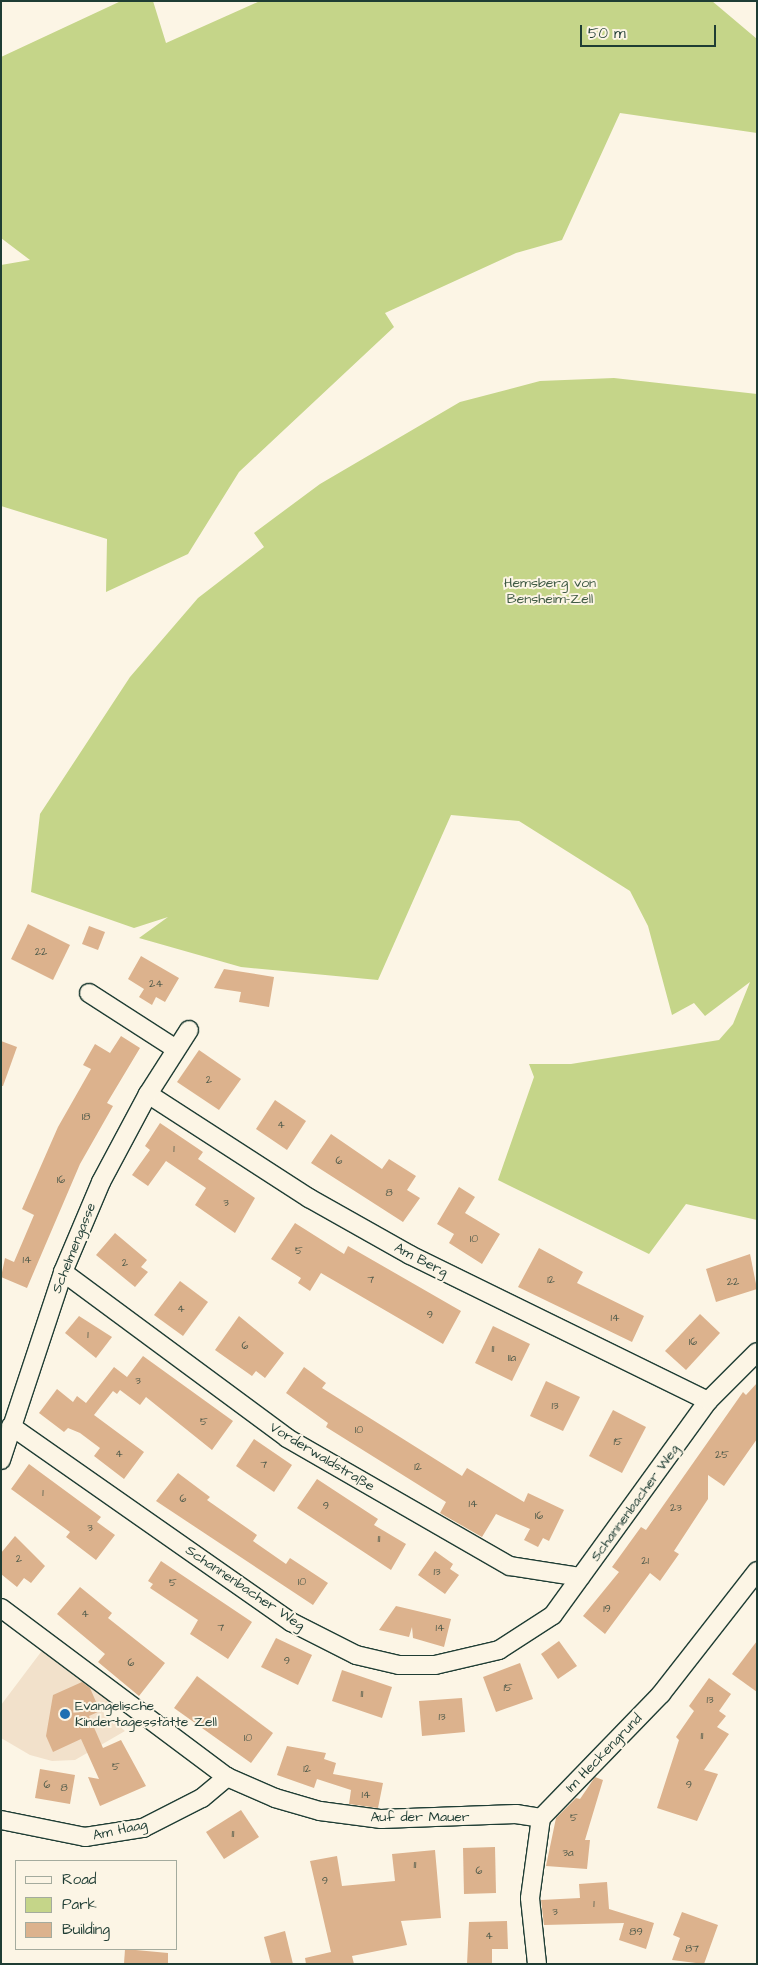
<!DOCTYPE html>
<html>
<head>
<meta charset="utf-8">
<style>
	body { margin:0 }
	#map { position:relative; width:758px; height:1965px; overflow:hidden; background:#fcf5e5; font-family:"Architects Daughter",sans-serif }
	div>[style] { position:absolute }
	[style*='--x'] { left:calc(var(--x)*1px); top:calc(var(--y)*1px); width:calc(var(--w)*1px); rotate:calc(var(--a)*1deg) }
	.built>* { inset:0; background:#f2e1cb }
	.green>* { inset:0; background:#c5d589 }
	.building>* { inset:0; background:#dcb28d }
	.roads { filter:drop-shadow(1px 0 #1f3d34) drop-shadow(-1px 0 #1f3d34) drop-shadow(0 1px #1f3d34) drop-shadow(0 -1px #1f3d34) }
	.minor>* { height:18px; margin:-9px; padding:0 9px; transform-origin:9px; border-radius:9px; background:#fcf5e5 }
	.dots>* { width:14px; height:14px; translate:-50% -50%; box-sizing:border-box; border:2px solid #fcf5e5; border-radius:50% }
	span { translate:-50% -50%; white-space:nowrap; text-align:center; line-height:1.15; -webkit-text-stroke:4px #fcf5e5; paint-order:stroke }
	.number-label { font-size:11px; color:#4e5a4a }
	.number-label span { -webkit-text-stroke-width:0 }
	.park-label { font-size:14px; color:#405b45 }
	.street-label { font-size:14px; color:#1f3d34 }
	.poi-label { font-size:14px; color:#1f3d34 }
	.left { translate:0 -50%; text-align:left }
	.frame { position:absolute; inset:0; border:2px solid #1f3d34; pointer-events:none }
	.legend { position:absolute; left:15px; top:1860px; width:162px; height:90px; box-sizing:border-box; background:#fcf5e5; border:1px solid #a4ab9e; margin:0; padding:6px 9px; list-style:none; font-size:15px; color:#1f3d34 }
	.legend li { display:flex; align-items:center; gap:10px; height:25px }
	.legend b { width:25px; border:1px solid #a4ab9e }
	.scale { position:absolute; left:580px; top:25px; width:136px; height:22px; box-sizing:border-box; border:2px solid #1f3d34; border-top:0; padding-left:6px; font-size:15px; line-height:18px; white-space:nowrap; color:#1f3d34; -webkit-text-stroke:4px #fcf5e5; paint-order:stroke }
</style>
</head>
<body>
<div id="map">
	<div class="built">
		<i style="clip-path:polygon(44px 1648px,113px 1698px,103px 1712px,125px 1731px,75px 1760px,52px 1761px,30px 1755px,1px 1738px,1px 1705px)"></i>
	</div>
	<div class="green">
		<i style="clip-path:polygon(121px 1px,153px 1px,166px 43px,260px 1px,712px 1px,757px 39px,757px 133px,620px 113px,562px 240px,516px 253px,385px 313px,394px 327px,239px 472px,188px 554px,106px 592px,107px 539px,1px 506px,1px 265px,30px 260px,1px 238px,1px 57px)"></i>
		<i style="clip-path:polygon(614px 378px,757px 394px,757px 1220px,686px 1204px,649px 1254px,498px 1180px,534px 1077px,529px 1064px,571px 1064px,719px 1040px,733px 1024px,750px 982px,705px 1016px,694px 1003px,672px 1015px,648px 926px,630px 891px,519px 821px,451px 815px,378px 980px,241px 967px,139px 938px,168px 917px,134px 928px,31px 892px,40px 814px,130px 677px,198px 598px,264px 547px,254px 533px,320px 484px,460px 402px,540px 381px)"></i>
	</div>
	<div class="building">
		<i style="clip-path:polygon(28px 924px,70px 945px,53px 980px,11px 959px)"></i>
		<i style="clip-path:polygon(89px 926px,105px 932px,98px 950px,82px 944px)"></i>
		<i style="clip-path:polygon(141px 956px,179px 978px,165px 1002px,156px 997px,152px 1005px,139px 997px,144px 989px,128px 979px)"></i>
		<i style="clip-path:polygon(224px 969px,274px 977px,269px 1007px,239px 1002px,241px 992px,214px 988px)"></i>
		<i style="clip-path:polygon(121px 1036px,140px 1048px,107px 1103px,113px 1106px,80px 1164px,27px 1288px,1px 1277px,5px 1258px,14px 1262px,34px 1215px,22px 1209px,58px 1127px,91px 1069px,83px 1065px,95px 1044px,110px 1053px)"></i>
		<i style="clip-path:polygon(1px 1041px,17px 1047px,3px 1086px,1px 1086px)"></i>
		<i style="clip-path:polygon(199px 1050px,241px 1079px,219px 1110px,177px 1082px)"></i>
		<i style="clip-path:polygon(275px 1100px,306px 1121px,287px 1150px,256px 1129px)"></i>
		<i style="clip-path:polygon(160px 1123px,203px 1152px,198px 1159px,255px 1198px,235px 1233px,195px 1205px,206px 1188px,166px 1161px,148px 1186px,132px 1175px,150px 1150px,145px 1146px)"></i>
		<i style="clip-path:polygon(331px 1134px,382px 1169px,389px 1159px,416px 1176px,407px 1190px,420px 1198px,403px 1222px,311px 1163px)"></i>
		<i style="clip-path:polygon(459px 1187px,475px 1197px,465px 1213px,500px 1234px,482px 1264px,449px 1243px,454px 1234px,437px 1224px)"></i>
		<i style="clip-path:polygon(295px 1223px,344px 1254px,348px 1246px,461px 1311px,443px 1344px,321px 1273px,310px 1291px,298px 1283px,301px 1278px,271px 1259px)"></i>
		<i style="clip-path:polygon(115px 1233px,147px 1260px,141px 1267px,148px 1272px,135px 1287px,96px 1255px)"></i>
		<i style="clip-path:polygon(539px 1248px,583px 1272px,577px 1283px,644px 1316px,632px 1342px,518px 1287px)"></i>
		<i style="clip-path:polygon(750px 1254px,757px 1289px,716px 1302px,706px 1269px)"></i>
		<i style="clip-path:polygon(180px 1281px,208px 1302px,183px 1336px,154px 1315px)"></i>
		<i style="clip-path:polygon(700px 1314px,720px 1333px,686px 1370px,665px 1351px)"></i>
		<i style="clip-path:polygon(79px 1316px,112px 1337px,96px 1358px,65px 1333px)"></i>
		<i style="clip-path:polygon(239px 1316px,284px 1353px,265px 1378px,256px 1371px,252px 1376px,215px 1350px)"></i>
		<i style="clip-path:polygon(493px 1326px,530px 1344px,512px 1381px,475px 1363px)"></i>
		<i style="clip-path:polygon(143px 1356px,233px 1421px,212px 1450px,146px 1397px,140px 1405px,120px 1390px,117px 1394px,113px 1391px,94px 1415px,144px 1452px,124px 1479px,94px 1456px,100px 1448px,80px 1433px,68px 1428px,64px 1432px,39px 1413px,57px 1389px,73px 1402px,77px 1396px,86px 1403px,114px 1367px,127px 1377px)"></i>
		<i style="clip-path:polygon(304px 1367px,326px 1383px,322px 1388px,462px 1476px,467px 1468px,524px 1502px,528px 1493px,564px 1510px,549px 1541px,543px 1538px,538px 1547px,524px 1540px,530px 1529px,496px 1514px,482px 1537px,440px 1513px,446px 1502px,326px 1427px,328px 1423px,286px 1393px)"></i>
		<i style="clip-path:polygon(546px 1381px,580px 1397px,563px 1431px,530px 1416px)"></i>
		<i style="clip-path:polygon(757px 1383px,757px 1439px,724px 1486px,708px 1475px,708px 1499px,674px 1551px,679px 1554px,660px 1581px,650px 1573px,605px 1634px,583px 1616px,619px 1572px,612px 1567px,641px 1527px,646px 1530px,743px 1392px,746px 1395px)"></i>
		<i style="clip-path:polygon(613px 1410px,646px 1427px,622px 1473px,589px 1456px)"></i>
		<i style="clip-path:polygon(254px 1439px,292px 1465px,274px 1492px,236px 1466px)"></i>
		<i style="clip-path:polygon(29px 1464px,101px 1517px,97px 1522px,115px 1535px,96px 1560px,66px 1537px,70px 1532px,11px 1489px)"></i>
		<i style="clip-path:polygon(178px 1473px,210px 1497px,207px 1500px,257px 1535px,253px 1541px,286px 1564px,290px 1558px,328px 1583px,313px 1605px,156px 1501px)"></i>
		<i style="clip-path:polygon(317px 1479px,378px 1519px,374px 1525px,406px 1544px,391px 1570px,297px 1508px)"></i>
		<i style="clip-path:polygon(15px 1536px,45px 1566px,31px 1583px,24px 1578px,17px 1587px,1px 1574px,1px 1553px)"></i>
		<i style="clip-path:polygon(435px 1551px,453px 1564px,450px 1569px,459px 1575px,445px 1594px,418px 1575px)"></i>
		<i style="clip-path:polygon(161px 1561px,252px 1622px,228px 1659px,190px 1634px,198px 1620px,150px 1588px,153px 1584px,148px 1581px)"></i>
		<i style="clip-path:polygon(80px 1587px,112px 1613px,108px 1618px,165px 1663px,139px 1696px,98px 1662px,105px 1654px,57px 1614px)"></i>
		<i style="clip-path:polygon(396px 1606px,451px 1619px,444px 1647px,413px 1638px,412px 1627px,409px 1637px,379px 1630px)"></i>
		<i style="clip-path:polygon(276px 1638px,312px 1655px,298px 1685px,261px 1667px)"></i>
		<i style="clip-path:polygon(559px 1641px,577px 1666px,558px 1679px,541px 1654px)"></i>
		<i style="clip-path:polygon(757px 1641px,757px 1692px,732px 1674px)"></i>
		<i style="clip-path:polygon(520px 1663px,533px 1699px,496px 1712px,483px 1677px)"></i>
		<i style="clip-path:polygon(342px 1670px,392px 1687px,382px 1718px,332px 1701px)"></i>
		<i style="clip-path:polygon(197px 1676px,273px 1733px,251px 1763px,174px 1708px)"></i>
		<i style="clip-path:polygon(709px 1678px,731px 1694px,719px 1711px,726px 1716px,717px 1727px,729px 1734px,704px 1770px,718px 1774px,697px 1821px,657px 1808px,679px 1740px,676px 1737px,694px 1711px,689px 1706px)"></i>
		<i style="clip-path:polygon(82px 1682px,90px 1688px,100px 1711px,89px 1716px,103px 1748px,121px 1740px,146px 1786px,100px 1806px,88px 1777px,99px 1779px,81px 1739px,53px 1752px,46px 1736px,53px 1695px)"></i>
		<i style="clip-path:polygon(462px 1698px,465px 1732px,422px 1736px,419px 1701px)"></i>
		<i style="clip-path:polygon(287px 1746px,326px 1753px,324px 1759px,336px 1763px,333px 1774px,383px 1783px,378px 1808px,349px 1804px,351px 1790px,317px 1779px,314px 1788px,277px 1775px)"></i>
		<i style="clip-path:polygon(40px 1769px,75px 1775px,70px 1804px,35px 1798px)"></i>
		<i style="clip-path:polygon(595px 1777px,603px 1780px,585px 1840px,590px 1840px,587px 1869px,546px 1866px,556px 1818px,576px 1798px,580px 1799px)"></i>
		<i style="clip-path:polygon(241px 1810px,259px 1837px,224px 1859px,206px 1832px)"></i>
		<i style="clip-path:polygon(495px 1847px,496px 1893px,464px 1894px,463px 1848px)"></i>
		<i style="clip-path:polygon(435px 1850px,441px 1918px,401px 1921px,407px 1945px,352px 1956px,354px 1964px,306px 1964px,305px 1958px,331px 1952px,310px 1861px,337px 1856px,342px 1886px,395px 1881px,392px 1854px)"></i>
		<i style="clip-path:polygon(607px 1882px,609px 1909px,654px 1923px,646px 1949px,619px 1940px,624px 1923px,544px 1925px,541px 1900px,580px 1898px,579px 1884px)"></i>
		<i style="clip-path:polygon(682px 1912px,718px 1925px,704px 1964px,672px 1960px,680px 1938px,673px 1935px)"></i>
		<i style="clip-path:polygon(507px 1921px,508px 1949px,492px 1949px,492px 1964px,467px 1964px,469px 1922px)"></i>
		<i style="clip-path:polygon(285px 1931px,293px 1964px,271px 1964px,264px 1937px)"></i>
		<i style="clip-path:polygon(125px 1949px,168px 1953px,168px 1964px,124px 1964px)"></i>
	</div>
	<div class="roads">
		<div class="minor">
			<i style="--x:89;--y:993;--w:103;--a:32.8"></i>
			<i style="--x:148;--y:1094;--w:192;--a:32.9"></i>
			<i style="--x:309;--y:1198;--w:116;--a:29.4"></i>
			<i style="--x:410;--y:1255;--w:332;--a:26.1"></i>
			<i style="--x:63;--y:1272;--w:279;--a:36.5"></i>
			<i style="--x:287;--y:1438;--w:257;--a:29.9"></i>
			<i style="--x:510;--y:1566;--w:71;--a:8.9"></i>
			<i style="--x:11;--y:1426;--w:342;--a:35"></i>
			<i style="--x:291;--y:1622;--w:73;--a:26.9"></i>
			<i style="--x:356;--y:1655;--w:44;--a:13.1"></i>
			<i style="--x:399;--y:1665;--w:36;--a:0"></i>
			<i style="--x:435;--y:1665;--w:66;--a:-13.2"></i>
			<i style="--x:499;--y:1650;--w:64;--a:-32.9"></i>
			<i style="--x:553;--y:1615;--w:264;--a:-54.1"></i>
			<i style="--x:708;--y:1401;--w:69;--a:-45"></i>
			<i style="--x:1;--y:1460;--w:198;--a:-71.7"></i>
			<i style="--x:63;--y:1272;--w:98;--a:-67.1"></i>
			<i style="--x:101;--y:1182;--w:100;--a:-61.9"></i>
			<i style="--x:148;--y:1094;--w:76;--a:-57.4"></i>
			<i style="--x:1;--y:1608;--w:282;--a:36.8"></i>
			<i style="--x:227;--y:1777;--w:52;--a:23.6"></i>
			<i style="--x:275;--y:1798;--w:47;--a:16.1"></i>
			<i style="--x:320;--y:1811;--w:62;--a:7.5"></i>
			<i style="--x:381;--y:1819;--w:135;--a:-2.1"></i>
			<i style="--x:516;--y:1814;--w:25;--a:9"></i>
			<i style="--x:1;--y:1820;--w:86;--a:11.4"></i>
			<i style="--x:85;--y:1837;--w:59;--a:-8.8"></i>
			<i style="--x:143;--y:1828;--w:66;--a:-27"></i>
			<i style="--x:202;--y:1798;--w:33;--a:-40"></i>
			<i style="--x:537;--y:1964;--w:66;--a:-96.1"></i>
			<i style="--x:530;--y:1898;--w:81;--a:-82.2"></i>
			<i style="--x:541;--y:1818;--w:173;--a:-45.9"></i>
			<i style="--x:661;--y:1694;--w:156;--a:-52"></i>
		</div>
	</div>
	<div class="dots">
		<i style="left:65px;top:1714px;background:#1f6fb2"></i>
	</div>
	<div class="number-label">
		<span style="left:41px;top:952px">22</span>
		<span style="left:156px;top:984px">24</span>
		<span style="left:209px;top:1080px">2</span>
		<span style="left:86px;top:1117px">18</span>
		<span style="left:281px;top:1125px">4</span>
		<span style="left:174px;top:1149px">1</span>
		<span style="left:339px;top:1161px">6</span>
		<span style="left:61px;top:1180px">16</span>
		<span style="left:389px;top:1193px">8</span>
		<span style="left:226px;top:1203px">3</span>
		<span style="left:474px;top:1239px">10</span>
		<span style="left:299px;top:1251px">5</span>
		<span style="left:27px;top:1260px">14</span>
		<span style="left:125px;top:1263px">2</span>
		<span style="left:371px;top:1280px">7</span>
		<span style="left:551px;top:1280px">12</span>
		<span style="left:733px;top:1282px">22</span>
		<span style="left:181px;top:1309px">4</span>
		<span style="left:430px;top:1315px">9</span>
		<span style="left:615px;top:1318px">14</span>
		<span style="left:88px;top:1335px">1</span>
		<span style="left:693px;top:1342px">16</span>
		<span style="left:245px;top:1346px">6</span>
		<span style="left:493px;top:1349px">11</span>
		<span style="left:512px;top:1358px">11a</span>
		<span style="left:138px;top:1381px">3</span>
		<span style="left:555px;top:1406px">13</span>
		<span style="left:204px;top:1422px">5</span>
		<span style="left:359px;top:1430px">10</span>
		<span style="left:618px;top:1442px">15</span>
		<span style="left:119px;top:1454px">4</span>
		<span style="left:722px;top:1455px">25</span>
		<span style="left:264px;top:1465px">7</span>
		<span style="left:418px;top:1467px">12</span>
		<span style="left:43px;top:1493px">1</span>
		<span style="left:183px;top:1499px">6</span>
		<span style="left:473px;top:1504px">14</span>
		<span style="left:326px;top:1506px">9</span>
		<span style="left:676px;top:1508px">23</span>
		<span style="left:539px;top:1516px">16</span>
		<span style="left:90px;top:1528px">3</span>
		<span style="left:379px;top:1539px">11</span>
		<span style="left:19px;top:1559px">2</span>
		<span style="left:645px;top:1561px">21</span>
		<span style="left:437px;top:1572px">13</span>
		<span style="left:302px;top:1582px">10</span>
		<span style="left:173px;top:1583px">5</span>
		<span style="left:607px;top:1609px">19</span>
		<span style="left:85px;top:1614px">4</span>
		<span style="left:221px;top:1628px">7</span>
		<span style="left:440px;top:1628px">14</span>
		<span style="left:287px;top:1661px">9</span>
		<span style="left:131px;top:1663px">6</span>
		<span style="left:508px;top:1688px">15</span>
		<span style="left:362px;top:1694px">11</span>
		<span style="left:710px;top:1700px">13</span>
		<span style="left:442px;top:1717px">13</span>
		<span style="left:702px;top:1736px">11</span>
		<span style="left:248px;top:1738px">10</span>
		<span style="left:116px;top:1767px">5</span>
		<span style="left:307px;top:1769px">12</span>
		<span style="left:47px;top:1785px">6</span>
		<span style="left:689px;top:1785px">9</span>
		<span style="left:64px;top:1788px">8</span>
		<span style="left:366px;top:1795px">14</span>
		<span style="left:574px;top:1818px">5</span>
		<span style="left:233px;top:1834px">11</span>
		<span style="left:568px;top:1853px">3a</span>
		<span style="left:415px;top:1865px">11</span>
		<span style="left:479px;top:1871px">6</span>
		<span style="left:325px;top:1881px">9</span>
		<span style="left:594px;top:1904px">1</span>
		<span style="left:555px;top:1912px">3</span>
		<span style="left:636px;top:1932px">89</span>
		<span style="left:489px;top:1936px">4</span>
		<span style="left:692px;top:1949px">87</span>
	</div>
	<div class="park-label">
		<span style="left:550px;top:591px">Hemsberg von<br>Bensheim-Zell</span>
	</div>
	<div class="street-label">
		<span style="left:74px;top:1248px;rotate:-68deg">Schelmengasse</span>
		<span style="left:421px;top:1260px;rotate:27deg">Am Berg</span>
		<span style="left:322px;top:1457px;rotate:31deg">Vorderwaldstraße</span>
		<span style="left:635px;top:1503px;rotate:-54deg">Schannenbacher Weg</span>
		<span style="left:245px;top:1588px;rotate:34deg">Schannenbacher Weg</span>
		<span style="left:604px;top:1753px;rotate:-46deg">Im Heckengrund</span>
		<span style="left:420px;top:1817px">Auf der Mauer</span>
		<span style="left:120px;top:1830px;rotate:-12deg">Am Haag</span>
	</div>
	<div class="poi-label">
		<span class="left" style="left:75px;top:1714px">Evangelische<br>Kindertagesstätte Zell</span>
	</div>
	<div class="frame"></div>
	<ul class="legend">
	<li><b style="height:6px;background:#fcf5e5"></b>Road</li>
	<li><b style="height:14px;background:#c5d589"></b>Park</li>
	<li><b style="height:14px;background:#dcb28d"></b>Building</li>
	</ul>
	<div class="scale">50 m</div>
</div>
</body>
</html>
